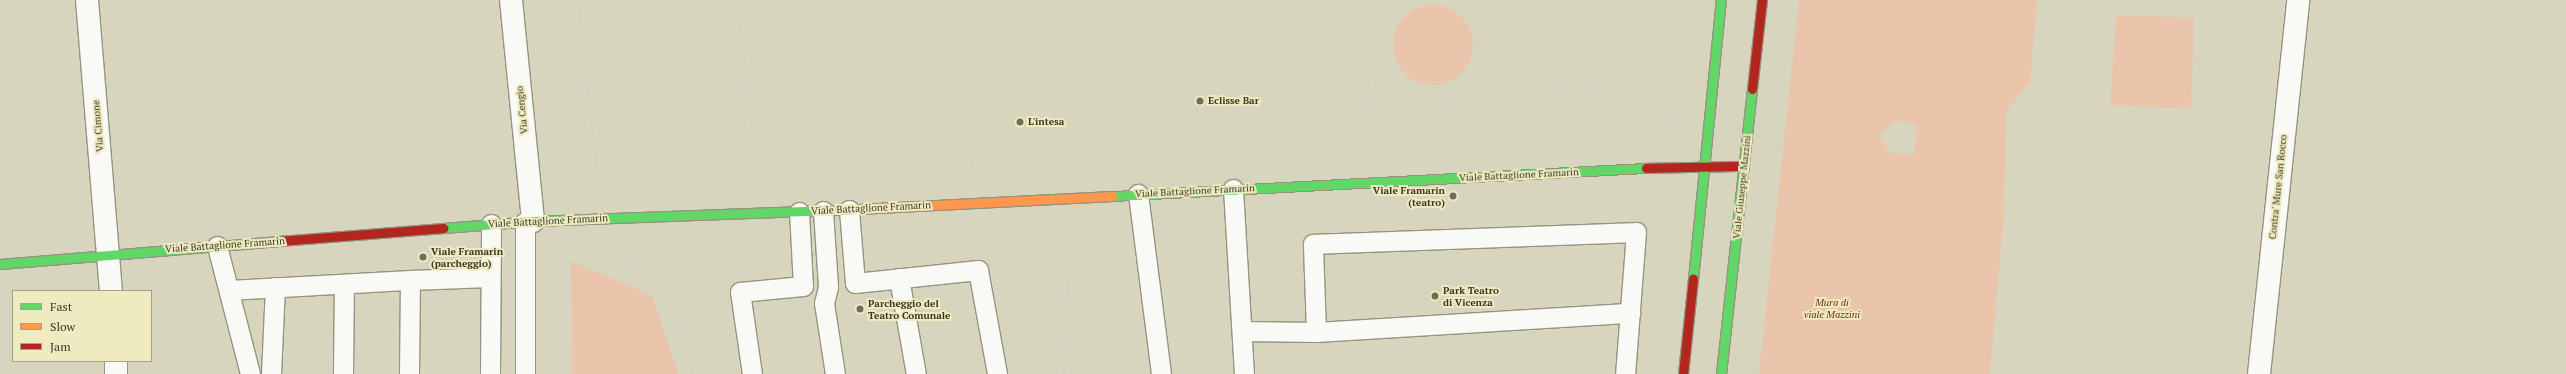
<!DOCTYPE html>
<html>
<head>
<meta charset="utf-8">
<style>
	body { margin:0 }
	#map { position:relative; width:2566px; height:374px; overflow:hidden; background:#d7d5bd; font-family:"PT Serif",serif }
	div>[style] { position:absolute }
	[style*='--x'] { left:calc(var(--x)*1px); top:calc(var(--y)*1px); width:calc(var(--w)*1px); rotate:calc(var(--a)*1deg) }
	.green>* { inset:0; background:#eac4ab }
	.round { border-radius:50% }
	.path>* { height:2.5px; margin-top:-1.25px; transform-origin:0; background:repeating-linear-gradient(90deg,#d1d1ca 0 2px,transparent 0 5px) }
	.roads { filter:drop-shadow(1px 0 #959481) drop-shadow(-1px 0 #959481) drop-shadow(0 1px #959481) drop-shadow(0 -1px #959481) }
	.lane>* { height:19px; margin:-9.5px; padding:0 9.5px; transform-origin:9.5px; border-radius:9.5px; background:#f9f9f5 }
	.street>* { height:22px; margin:-11px; padding:0 11px; transform-origin:11px; border-radius:11px; background:#f9f9f5 }
	.fast>* { height:9px; margin:-4.5px; padding:0 4.5px; transform-origin:4.5px; border-radius:4.5px; background:#63d668 }
	.slow>* { height:9px; margin:-4.5px; padding:0 4.5px; transform-origin:4.5px; border-radius:4.5px; background:#ff974d }
	.jam>* { height:9px; margin:-4.5px; padding:0 4.5px; transform-origin:4.5px; border-radius:4.5px; background:#b3261e }
	.dots>* { width:11px; height:11px; translate:-50% -50%; box-sizing:border-box; border:2px solid #efeabf; border-radius:50% }
	span { translate:-50% -50%; white-space:nowrap; text-align:center; line-height:1.15; -webkit-text-stroke:4px #efeabf; paint-order:stroke }
	.poi-label { font-size:10px; color:#393726; font-weight:700 }
	.left { translate:0 -50%; text-align:left }
	.right { translate:-100% -50%; text-align:right }
	.street-label { font-size:10px; color:#393726 }
	.park-label { font-size:10px; color:#752f10; font-style:italic }
	.legend { position:absolute; left:12px; top:290px; width:140px; height:72px; box-sizing:border-box; background:#efeabf; border:1px solid #a6a282; margin:0; padding:5px 7px; list-style:none; font-size:12px; color:#393726 }
	.legend li { display:flex; align-items:center; gap:8px; height:20px }
	.legend b { width:20px; border:1px solid #a6a282 }
</style>
</head>
<body>
<div id="map">
	<div class="green">
		<i style="clip-path:polygon(evenodd,1799px 0,2037px 0,2030px 82px,2006px 112px,2004px 211px,1990px 374px,1759px 374px,1799px 0,1894px 121px,1917px 123px,1914px 155px,1891px 153px,1878px 136px,1894px 121px)"></i>
		<i class="round" style="left:1393px;top:5px;width:80px;height:80px"></i>
		<i style="clip-path:polygon(2116px 15px,2194px 18px,2191px 109px,2110px 105px)"></i>
		<i style="clip-path:polygon(571px 261px,652px 296px,678px 374px,572px 374px)"></i>
	</div>
	<div class="path">
		<i style="--x:578;--y:0;--w:191;--a:83.7"></i>
		<i style="--x:1373;--y:0;--w:104;--a:88.3"></i>
		<i style="--x:1376;--y:104;--w:218;--a:-5"></i>
		<i style="--x:1593;--y:85;--w:65;--a:7"></i>
		<i style="--x:1658;--y:93;--w:34;--a:50"></i>
		<i style="--x:1578;--y:116;--w:11;--a:175"></i>
		<i style="--x:1567;--y:117;--w:9;--a:-96"></i>
		<i style="--x:1566;--y:108;--w:24;--a:-5"></i>
		<i style="--x:1590;--y:106;--w:21;--a:-82"></i>
		<i style="--x:1241;--y:124;--w:52;--a:-3.3"></i>
		<i style="--x:1293;--y:121;--w:85;--a:-11.6"></i>
		<i style="--x:1611;--y:126;--w:63;--a:-1.8"></i>
		<i style="--x:969;--y:134;--w:42;--a:85.9"></i>
		<i style="--x:857;--y:140;--w:44;--a:-2.6"></i>
		<i style="--x:598;--y:181;--w:159;--a:-3.2"></i>
		<i style="--x:757;--y:172;--w:173;--a:-96.6"></i>
		<i style="--x:602;--y:247;--w:3;--a:90"></i>
		<i style="--x:602;--y:250;--w:53;--a:21.2"></i>
		<i style="--x:651;--y:269;--w:39;--a:53"></i>
		<i style="--x:674;--y:300;--w:77;--a:74.9"></i>
		<i style="--x:1064;--y:374;--w:147;--a:-87.7"></i>
	</div>
	<div class="roads">
		<div class="lane">
			<i style="--x:1233;--y:189;--w:185;--a:86.6"></i>
			<i style="--x:1138;--y:194;--w:181;--a:82.7"></i>
			<i style="--x:849;--y:210;--w:73;--a:85.3"></i>
			<i style="--x:855;--y:283;--w:124;--a:-6"></i>
			<i style="--x:978;--y:270;--w:106;--a:79.6"></i>
			<i style="--x:823;--y:211;--w:76;--a:86.2"></i>
			<i style="--x:828;--y:287;--w:16;--a:104"></i>
			<i style="--x:824;--y:303;--w:72;--a:81.2"></i>
			<i style="--x:525;--y:222;--w:152;--a:90"></i>
			<i style="--x:217;--y:246;--w:132;--a:75.5"></i>
			<i style="--x:899;--y:278;--w:97;--a:80"></i>
			<i style="--x:229;--y:290;--w:181;--a:-3.2"></i>
			<i style="--x:1242;--y:331;--w:74;--a:0.8"></i>
			<i style="--x:1316;--y:332;--w:315;--a:-3.5"></i>
			<i style="--x:1316;--y:332;--w:88;--a:-92"></i>
			<i style="--x:1313;--y:244;--w:323;--a:-2.1"></i>
			<i style="--x:1636;--y:232;--w:142;--a:94.4"></i>
			<i style="--x:271;--y:374;--w:87;--a:-87.4"></i>
			<i style="--x:343;--y:374;--w:90;--a:-89.4"></i>
			<i style="--x:409;--y:374;--w:94;--a:-89.4"></i>
			<i style="--x:410;--y:280;--w:80;--a:-2.1"></i>
			<i style="--x:490;--y:374;--w:150;--a:-89.6"></i>
			<i style="--x:752;--y:374;--w:83;--a:-98.3"></i>
			<i style="--x:740;--y:292;--w:63;--a:-5.4"></i>
			<i style="--x:803;--y:286;--w:74;--a:-93.1"></i>
		</div>
		<div class="street">
			<i style="--x:87;--y:0;--w:292;--a:85.3"></i>
			<i style="--x:511;--y:0;--w:222;--a:84.3"></i>
			<i style="--x:116;--y:361;--w:13;--a:90"></i>
			<i style="--x:2259;--y:374;--w:376;--a:-84"></i>
		</div>
		<div class="fast">
			<i style="--x:1113;--y:196;--w:534;--a:-3.01"></i>
			<i style="--x:443;--y:228;--w:90;--a:-4.4"></i>
			<i style="--x:533;--y:221;--w:305;--a:-2.1"></i>
			<i style="--x:0;--y:264;--w:280;--a:-4.7"></i>
			<i style="--x:1693;--y:279;--w:280;--a:-84.3"></i>
			<i style="--x:1721;--y:374;--w:287;--a:-83.8"></i>
		</div>
		<div class="slow">
			<i style="--x:838;--y:210;--w:275;--a:-2.9"></i>
		</div>
		<div class="jam">
			<i style="--x:1752;--y:89;--w:90;--a:-83.6"></i>
			<i style="--x:1646;--y:168;--w:98;--a:-1.2"></i>
			<i style="--x:279;--y:241;--w:165;--a:-4.5"></i>
			<i style="--x:1683;--y:374;--w:96;--a:-84"></i>
		</div>
	</div>
	<div class="dots">
		<i style="left:1200px;top:101px;background:#706e5b"></i>
		<i style="left:1020px;top:122px;background:#706e5b"></i>
		<i style="left:1453px;top:196px;background:#706e5b"></i>
		<i style="left:423px;top:257px;background:#706e5b"></i>
		<i style="left:1435px;top:296px;background:#706e5b"></i>
		<i style="left:860px;top:309px;background:#706e5b"></i>
	</div>
	<div class="poi-label">
		<span class="left" style="left:1208px;top:101px">Eclisse Bar</span>
		<span class="left" style="left:1028px;top:122px">L'intesa</span>
		<span class="right" style="left:1445px;top:196px">Viale Framarin<br>(teatro)</span>
		<span class="left" style="left:431px;top:257px">Viale Framarin<br>(parcheggio)</span>
		<span class="left" style="left:1443px;top:296px">Park Teatro<br>di Vicenza</span>
		<span class="left" style="left:868px;top:309px">Parcheggio del<br>Teatro Comunale</span>
	</div>
	<div class="street-label">
		<span style="left:522px;top:110px;rotate:-96deg">Via Cengio</span>
		<span style="left:98px;top:126px;rotate:-95deg">Via Cimone</span>
		<span style="left:1519px;top:175px;rotate:-3deg">Viale Battaglione Framarin</span>
		<span style="left:1742px;top:187px;rotate:-84deg">Viale Giuseppe Mazzini</span>
		<span style="left:2278px;top:187px;rotate:-84deg">Contra' Mure San Rocco</span>
		<span style="left:1195px;top:191px;rotate:-3deg">Viale Battaglione Framarin</span>
		<span style="left:871px;top:208px;rotate:-3deg">Viale Battaglione Framarin</span>
		<span style="left:548px;top:221px;rotate:-3deg">Viale Battaglione Framarin</span>
		<span style="left:225px;top:245px;rotate:-4deg">Viale Battaglione Framarin</span>
	</div>
	<div class="park-label">
		<span style="left:1832px;top:308px">Mura di<br>viale Mazzini</span>
	</div>
	<ul class="legend">
	<li><b style="height:5px;background:#63d668"></b>Fast</li>
	<li><b style="height:5px;background:#ff974d"></b>Slow</li>
	<li><b style="height:5px;background:#b3261e"></b>Jam</li>
	</ul>
</div>
</body>
</html>
